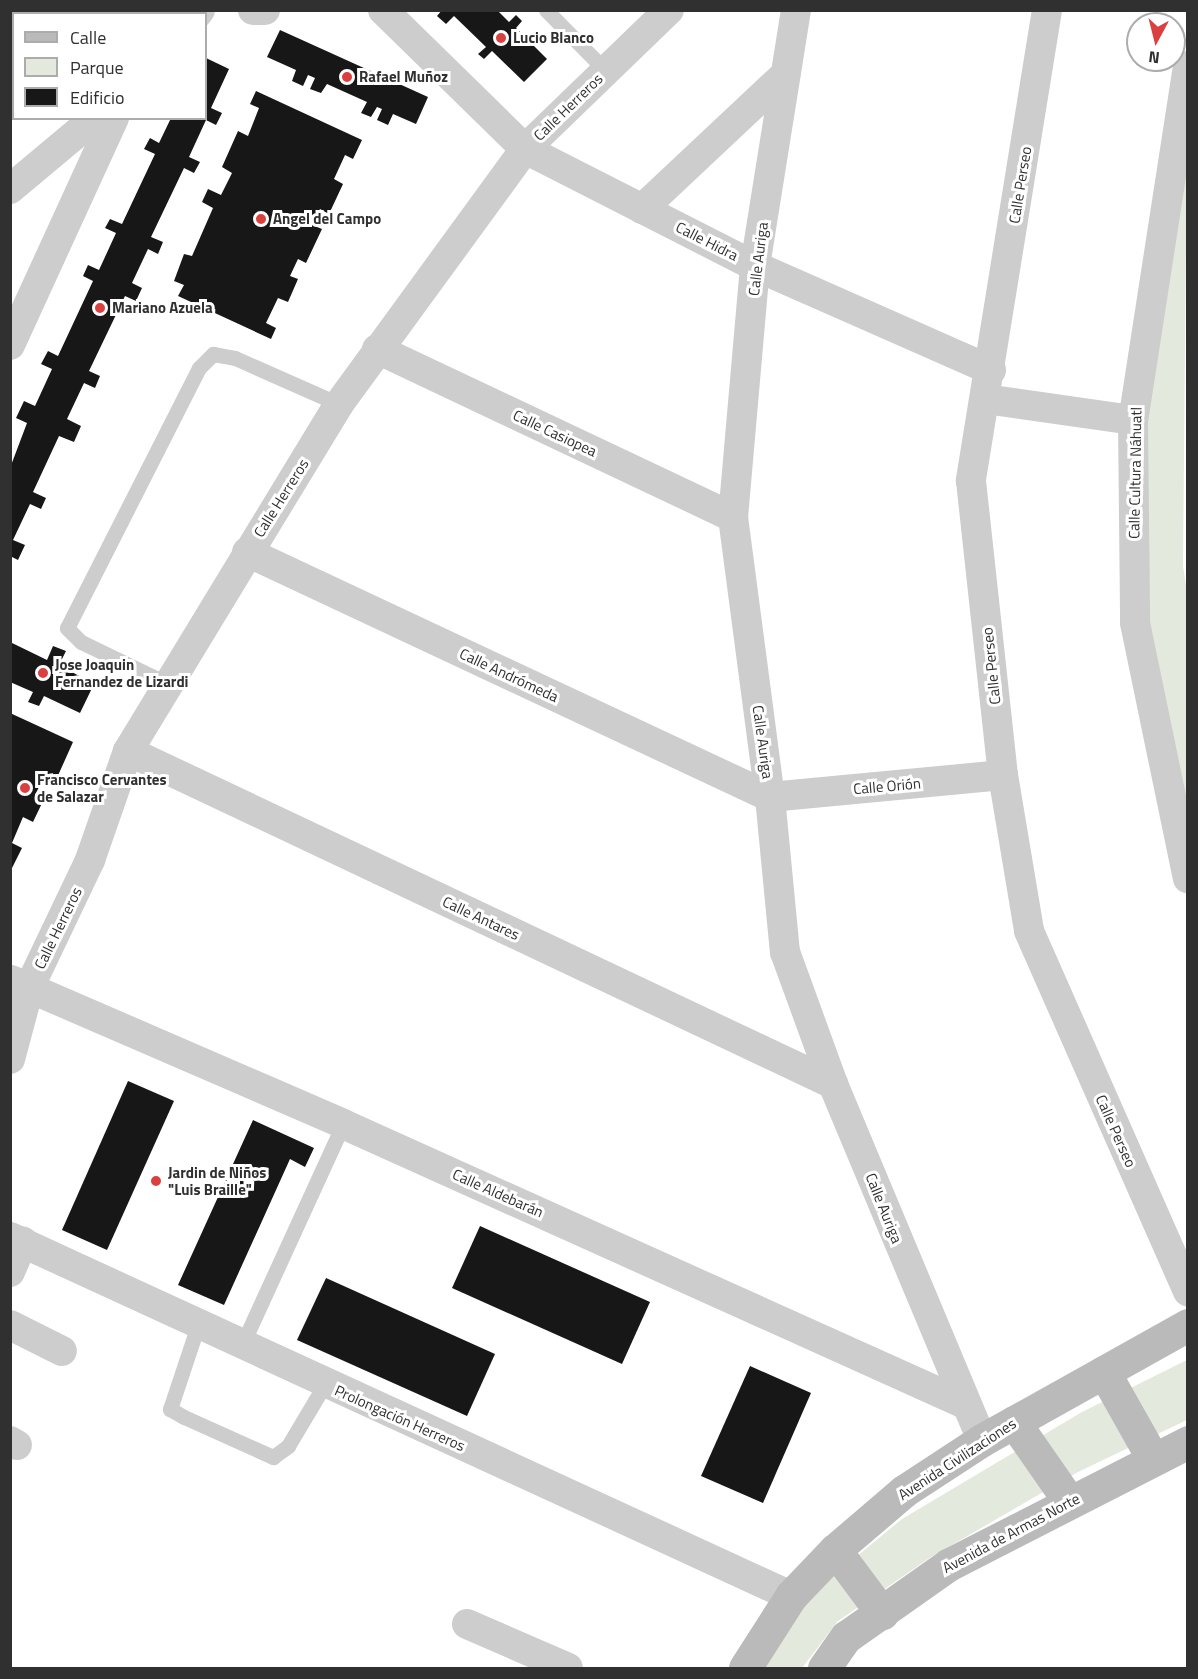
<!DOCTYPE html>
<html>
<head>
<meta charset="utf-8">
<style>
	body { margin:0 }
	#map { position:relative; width:1198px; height:1679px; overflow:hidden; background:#fff; font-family:"Titillium Web",sans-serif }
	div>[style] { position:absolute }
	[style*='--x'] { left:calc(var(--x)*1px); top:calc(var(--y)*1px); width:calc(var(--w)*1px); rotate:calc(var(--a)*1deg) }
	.green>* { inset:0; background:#e3e9dd }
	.building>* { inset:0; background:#171717 }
	.service>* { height:15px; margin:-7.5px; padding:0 7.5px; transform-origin:7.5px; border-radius:7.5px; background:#cdcdcd }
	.minor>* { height:30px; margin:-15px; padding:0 15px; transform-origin:15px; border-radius:15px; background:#cdcdcd }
	.secondary>* { height:33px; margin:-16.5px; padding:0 16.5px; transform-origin:16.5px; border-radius:16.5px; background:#bababa }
	.dots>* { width:16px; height:16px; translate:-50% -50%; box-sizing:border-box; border:3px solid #fff; border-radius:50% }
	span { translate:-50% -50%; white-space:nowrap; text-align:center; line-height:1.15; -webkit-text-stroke:6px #fff; paint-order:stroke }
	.poi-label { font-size:15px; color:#303030; font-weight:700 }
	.left { translate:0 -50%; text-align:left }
	.street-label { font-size:15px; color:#303030 }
	.frame { position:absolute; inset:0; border:12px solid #303030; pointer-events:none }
	.legend { position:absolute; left:12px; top:12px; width:195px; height:108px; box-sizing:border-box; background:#fff; border:2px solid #acacac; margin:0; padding:8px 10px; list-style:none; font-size:18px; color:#303030 }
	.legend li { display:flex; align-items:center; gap:12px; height:30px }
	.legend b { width:30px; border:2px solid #acacac }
	.north { position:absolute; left:1126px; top:12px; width:60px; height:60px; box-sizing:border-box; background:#fff; border:2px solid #acacac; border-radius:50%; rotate:187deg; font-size:16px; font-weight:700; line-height:24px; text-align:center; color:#303030 }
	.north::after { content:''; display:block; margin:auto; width:21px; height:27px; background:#da4040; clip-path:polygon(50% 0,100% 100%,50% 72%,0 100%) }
</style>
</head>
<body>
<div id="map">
	<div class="green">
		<i style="clip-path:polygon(1187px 134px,1183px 566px,1188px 598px,1187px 819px,1148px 624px,1144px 477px,1150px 379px)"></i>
		<i style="clip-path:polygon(1187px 1360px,1187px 1420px,1078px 1472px,931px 1557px,838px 1621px,802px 1668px,762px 1668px,805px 1599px,902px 1519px,1082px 1412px)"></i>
	</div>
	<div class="building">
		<i style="clip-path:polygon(76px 10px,131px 10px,73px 14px)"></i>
		<i style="clip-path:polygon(442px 10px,497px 10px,509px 22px,516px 15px,522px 21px,516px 28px,547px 59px,524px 82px,492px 51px,484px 59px,478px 54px,486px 47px,454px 16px,446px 24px,437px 16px)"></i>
		<i style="clip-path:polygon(280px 30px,428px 97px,416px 124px,393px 114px,388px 125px,377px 120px,382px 109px,377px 107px,371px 117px,361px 113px,367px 102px,327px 84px,321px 93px,310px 89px,315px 78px,308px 75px,303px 86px,292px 81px,296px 70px,267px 57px)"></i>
		<i style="clip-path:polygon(206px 58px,229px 69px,211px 108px,222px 113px,216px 125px,206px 120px,189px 157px,200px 162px,194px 173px,184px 168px,151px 237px,163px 242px,158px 254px,148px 249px,132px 283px,142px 288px,136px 301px,125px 296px,89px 371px,100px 376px,95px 388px,84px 383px,67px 419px,81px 426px,74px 442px,59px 436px,33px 492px,46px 498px,41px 509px,30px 504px,13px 540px,25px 545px,18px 560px,10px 556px,10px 468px,27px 423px,16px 418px,24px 401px,35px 406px,52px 369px,41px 364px,48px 351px,58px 356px,93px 281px,83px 276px,88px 265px,99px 270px,116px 233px,105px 228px,110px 219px,122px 224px,155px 154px,144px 149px,150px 138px,159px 143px,171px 118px,206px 118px)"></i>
		<i style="clip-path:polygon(256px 91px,362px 140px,353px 159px,345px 155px,334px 179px,343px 184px,329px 214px,320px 209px,312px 225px,322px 229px,306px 263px,298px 259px,290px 276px,298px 279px,288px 302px,278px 298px,266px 323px,276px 328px,271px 339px,178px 296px,184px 285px,174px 281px,184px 254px,192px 256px,213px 208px,202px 202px,208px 189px,221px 195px,232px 173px,222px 167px,238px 131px,248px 136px,259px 108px,250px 104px)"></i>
		<i style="clip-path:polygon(10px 642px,47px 660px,53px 646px,66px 651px,59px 665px,94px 684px,80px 713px,44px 696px,39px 706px,28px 702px,33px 692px,10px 682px)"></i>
		<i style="clip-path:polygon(10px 713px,73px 742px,56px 780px,45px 775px,35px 795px,44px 799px,33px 822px,23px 817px,12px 843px,22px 848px,10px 872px)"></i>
		<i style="clip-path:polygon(128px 1081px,174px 1101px,107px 1250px,62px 1230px)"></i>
		<i style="clip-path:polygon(253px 1120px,314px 1148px,305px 1167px,290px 1159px,224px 1305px,178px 1285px)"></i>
		<i style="clip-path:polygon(480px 1226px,650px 1302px,622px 1364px,452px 1288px)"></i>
		<i style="clip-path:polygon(326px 1278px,495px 1354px,467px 1416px,297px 1340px)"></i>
		<i style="clip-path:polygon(750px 1366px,811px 1393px,763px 1503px,701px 1476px)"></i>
	</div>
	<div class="service">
		<i style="--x:546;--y:10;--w:86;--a:45.5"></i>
		<i style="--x:168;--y:684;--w:97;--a:-154.2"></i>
		<i style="--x:81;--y:642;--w:20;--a:-135"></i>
		<i style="--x:67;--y:628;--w:292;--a:-63.1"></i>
		<i style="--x:199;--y:368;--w:20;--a:-45"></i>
		<i style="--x:213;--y:354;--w:22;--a:10"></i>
		<i style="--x:235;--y:358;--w:114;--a:23.9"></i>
		<i style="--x:198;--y:1325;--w:89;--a:108.4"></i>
		<i style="--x:170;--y:1409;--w:16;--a:30"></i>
		<i style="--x:184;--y:1417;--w:98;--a:24.2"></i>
		<i style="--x:273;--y:1457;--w:19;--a:-36"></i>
		<i style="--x:288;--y:1446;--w:72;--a:-59.2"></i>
		<i style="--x:242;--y:1345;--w:243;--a:-65.4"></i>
	</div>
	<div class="minor">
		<i style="--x:253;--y:10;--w:12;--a:0"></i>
		<i style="--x:383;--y:10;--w:199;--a:44.4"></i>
		<i style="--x:525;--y:149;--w:258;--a:27"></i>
		<i style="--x:755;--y:266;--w:258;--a:23.8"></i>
		<i style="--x:796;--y:10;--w:259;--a:99.1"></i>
		<i style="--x:755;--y:266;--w:252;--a:95"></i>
		<i style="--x:733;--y:517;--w:282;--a:82.5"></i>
		<i style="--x:770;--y:797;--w:156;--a:84.5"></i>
		<i style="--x:785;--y:952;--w:140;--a:70"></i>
		<i style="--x:833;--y:1084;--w:386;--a:67.3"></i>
		<i style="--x:1047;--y:10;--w:477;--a:99.2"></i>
		<i style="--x:971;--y:481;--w:296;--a:83.8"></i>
		<i style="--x:1003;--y:775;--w:158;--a:80.5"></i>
		<i style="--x:1029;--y:931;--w:394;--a:66.2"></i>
		<i style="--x:197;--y:14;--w:5;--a:-53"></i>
		<i style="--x:1188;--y:66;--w:358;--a:98.8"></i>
		<i style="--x:1133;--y:420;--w:203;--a:89.4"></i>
		<i style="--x:1135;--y:623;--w:261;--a:78.3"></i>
		<i style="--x:10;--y:189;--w:111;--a:-39.9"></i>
		<i style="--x:642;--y:209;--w:197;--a:-43.2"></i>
		<i style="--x:10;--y:345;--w:250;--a:-65.4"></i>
		<i style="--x:377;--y:349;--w:394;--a:25.3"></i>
		<i style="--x:985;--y:399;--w:149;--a:8.1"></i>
		<i style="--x:247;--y:552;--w:578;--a:25.1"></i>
		<i style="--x:770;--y:797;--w:234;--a:-5.4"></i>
		<i style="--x:128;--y:751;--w:780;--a:25.28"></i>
		<i style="--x:11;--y:980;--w:362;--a:23.4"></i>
		<i style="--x:343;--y:1124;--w:682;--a:24.24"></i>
		<i style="--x:10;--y:1059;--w:73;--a:-75"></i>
		<i style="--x:29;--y:988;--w:142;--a:-64.5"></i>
		<i style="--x:90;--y:860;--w:115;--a:-70.8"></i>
		<i style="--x:128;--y:751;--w:406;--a:-58.7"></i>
		<i style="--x:339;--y:404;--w:316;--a:-53.9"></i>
		<i style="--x:525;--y:149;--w:200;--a:-44"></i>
		<i style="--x:10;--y:1237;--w:860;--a:24.69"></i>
		<i style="--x:10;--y:1272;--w:33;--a:-67"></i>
		<i style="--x:10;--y:1325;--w:58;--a:26.6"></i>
		<i style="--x:10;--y:1441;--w:8;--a:30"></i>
		<i style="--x:467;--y:1624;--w:110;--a:23.5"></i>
	</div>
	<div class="secondary">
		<i style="--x:1104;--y:1372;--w:100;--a:60.6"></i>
		<i style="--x:1014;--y:1422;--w:96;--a:55.2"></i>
		<i style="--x:835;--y:1550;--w:79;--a:53.3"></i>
		<i style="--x:745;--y:1668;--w:85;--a:-57.4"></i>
		<i style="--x:791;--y:1596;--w:64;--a:-46.3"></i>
		<i style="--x:835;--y:1550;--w:91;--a:-40.5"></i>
		<i style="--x:904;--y:1491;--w:93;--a:-33.2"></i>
		<i style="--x:982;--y:1440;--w:236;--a:-29.2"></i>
		<i style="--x:824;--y:1668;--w:38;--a:-55"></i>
		<i style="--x:846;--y:1637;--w:125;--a:-35.2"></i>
		<i style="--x:948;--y:1565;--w:270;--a:-27.1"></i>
	</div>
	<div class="dots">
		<i style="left:501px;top:38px;background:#da4040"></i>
		<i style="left:347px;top:77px;background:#da4040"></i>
		<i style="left:261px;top:219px;background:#da4040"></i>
		<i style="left:100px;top:308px;background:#da4040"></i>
		<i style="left:43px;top:673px;background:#da4040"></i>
		<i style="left:25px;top:788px;background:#da4040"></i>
		<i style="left:156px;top:1181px;background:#da4040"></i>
	</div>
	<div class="poi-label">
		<span class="left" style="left:513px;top:38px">Lucio Blanco</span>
		<span class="left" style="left:359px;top:77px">Rafael Muñoz</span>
		<span class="left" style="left:273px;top:219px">Angel del Campo</span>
		<span class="left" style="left:112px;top:308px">Mariano Azuela</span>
		<span class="left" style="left:55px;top:673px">Jose Joaquin<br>Fernandez de Lizardi</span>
		<span class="left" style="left:37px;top:788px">Francisco Cervantes<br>de Salazar</span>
		<span class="left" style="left:168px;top:1181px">Jardin de Niños<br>"Luis Braille"</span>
	</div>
	<div class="street-label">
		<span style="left:568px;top:107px;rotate:-44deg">Calle Herreros</span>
		<span style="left:1020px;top:185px;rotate:-81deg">Calle Perseo</span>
		<span style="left:707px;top:241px;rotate:27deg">Calle Hidra</span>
		<span style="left:758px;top:259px;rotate:-83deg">Calle Auriga</span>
		<span style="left:555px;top:433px;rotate:25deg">Calle Casiopea</span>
		<span style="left:1135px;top:473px;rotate:-89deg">Calle Cultura Náhuatl</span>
		<span style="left:281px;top:498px;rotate:-58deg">Calle Herreros</span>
		<span style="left:991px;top:666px;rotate:-96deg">Calle Perseo</span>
		<span style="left:509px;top:675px;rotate:25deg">Calle Andrómeda</span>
		<span style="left:763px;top:742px;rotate:82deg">Calle Auriga</span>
		<span style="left:887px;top:786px;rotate:-5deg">Calle Orión</span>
		<span style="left:481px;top:918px;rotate:25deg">Calle Antares</span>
		<span style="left:58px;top:928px;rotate:-64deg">Calle Herreros</span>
		<span style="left:1116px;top:1131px;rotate:66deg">Calle Perseo</span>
		<span style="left:498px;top:1193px;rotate:24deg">Calle Aldebarán</span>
		<span style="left:884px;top:1208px;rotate:68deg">Calle Auriga</span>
		<span style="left:400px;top:1418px;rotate:24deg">Prolongación Herreros</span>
		<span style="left:957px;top:1459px;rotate:-33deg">Avenida Civilizaciones</span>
		<span style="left:1011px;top:1533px;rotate:-28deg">Avenida de Armas Norte</span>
	</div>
	<div class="frame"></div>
	<ul class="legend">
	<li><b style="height:8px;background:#bababa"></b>Calle</li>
	<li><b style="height:16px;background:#e3e9dd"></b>Parque</li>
	<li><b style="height:16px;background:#171717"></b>Edificio</li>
	</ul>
	<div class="north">N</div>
</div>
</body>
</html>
